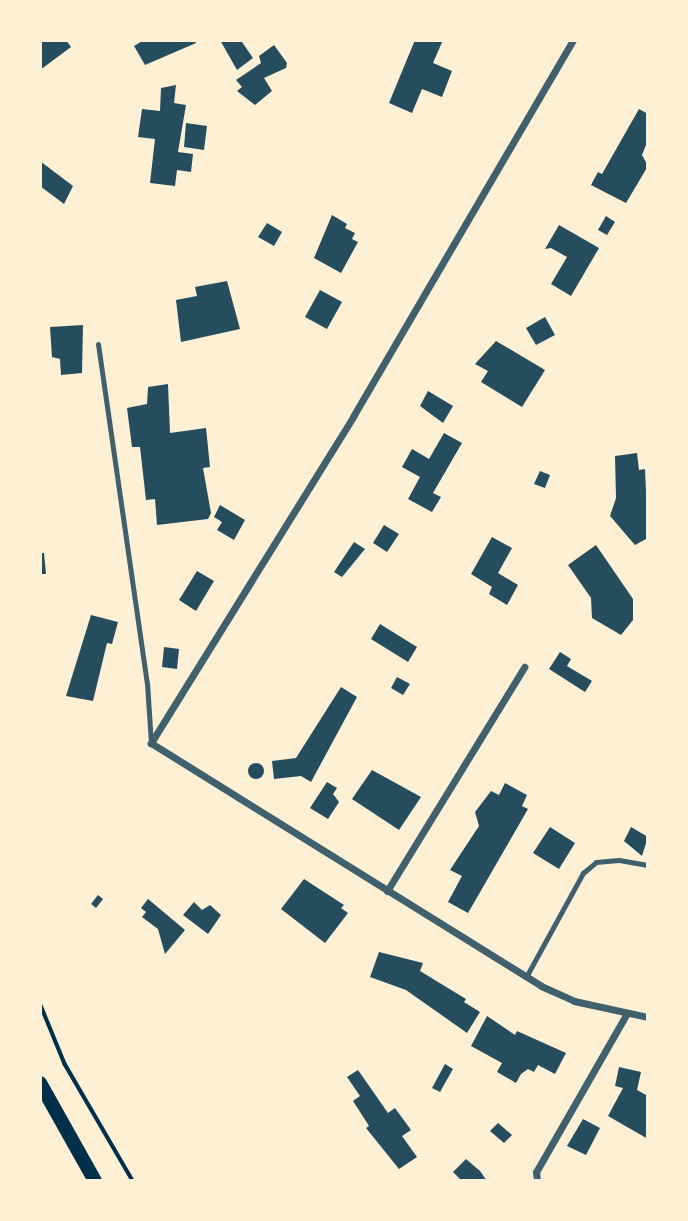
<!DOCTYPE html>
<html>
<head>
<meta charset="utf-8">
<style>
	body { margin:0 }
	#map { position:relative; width:688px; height:1221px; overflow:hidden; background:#fdf0d5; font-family:"Nunito Sans",sans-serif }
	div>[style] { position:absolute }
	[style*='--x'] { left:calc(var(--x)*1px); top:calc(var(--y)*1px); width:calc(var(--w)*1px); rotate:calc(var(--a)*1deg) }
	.building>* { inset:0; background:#264d5e }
	.round { border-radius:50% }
	.path>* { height:3.5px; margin:-1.75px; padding:0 1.75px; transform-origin:1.75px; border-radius:1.75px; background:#003049 }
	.service>* { height:5px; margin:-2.5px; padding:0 2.5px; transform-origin:2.5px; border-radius:2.5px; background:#3f606c }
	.minor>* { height:7px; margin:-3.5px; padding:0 3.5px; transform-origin:3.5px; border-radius:3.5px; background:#3f606c }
	.secondary>* { height:14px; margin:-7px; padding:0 7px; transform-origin:7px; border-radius:7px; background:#003049 }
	span { translate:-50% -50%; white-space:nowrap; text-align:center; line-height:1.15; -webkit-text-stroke:6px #fdf0d5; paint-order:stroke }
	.frame { position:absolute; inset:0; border:42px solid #fdf0d5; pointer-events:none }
</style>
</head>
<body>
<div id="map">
	<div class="building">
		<i style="clip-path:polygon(40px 40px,66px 40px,71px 47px,40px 70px)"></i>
		<i style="clip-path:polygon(144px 40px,195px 40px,196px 43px,145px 65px,134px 46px)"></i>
		<i style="clip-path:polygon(220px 40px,245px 40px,242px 42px,253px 58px,237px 70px)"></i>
		<i style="clip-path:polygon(415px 40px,443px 40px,433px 63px,452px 71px,442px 97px,422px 89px,412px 113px,389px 103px)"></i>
		<i style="clip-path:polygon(274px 45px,287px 63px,286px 68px,264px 78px,272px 91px,255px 105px,237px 91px,242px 87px,236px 80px,261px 63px,259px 56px)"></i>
		<i style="clip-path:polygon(176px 85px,174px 103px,186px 105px,178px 152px,193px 154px,191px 172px,177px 170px,175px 186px,150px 183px,155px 139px,138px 137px,142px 109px,160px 111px,161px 88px)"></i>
		<i style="clip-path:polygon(639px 109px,648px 114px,648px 140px,642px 155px,648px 166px,626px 203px,591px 185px,598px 172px,602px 174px)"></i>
		<i style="clip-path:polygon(186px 123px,207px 126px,204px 150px,184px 147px)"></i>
		<i style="clip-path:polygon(40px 161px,73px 186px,64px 204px,40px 186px)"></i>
		<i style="clip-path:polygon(332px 215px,347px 224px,345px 228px,355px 233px,352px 239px,358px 242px,341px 273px,314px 258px)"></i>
		<i style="clip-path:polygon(606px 216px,615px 222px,607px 235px,598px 230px)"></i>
		<i style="clip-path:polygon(267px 223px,282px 232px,274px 246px,258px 237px)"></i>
		<i style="clip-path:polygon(559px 225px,599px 248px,571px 296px,551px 284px,567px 257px,551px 248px,545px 249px)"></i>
		<i style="clip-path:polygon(227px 281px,240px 329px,181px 342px,176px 300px,197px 296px,195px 287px)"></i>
		<i style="clip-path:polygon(320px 290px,342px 302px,327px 329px,305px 317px)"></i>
		<i style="clip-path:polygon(545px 317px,555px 335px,536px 345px,526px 328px)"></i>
		<i style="clip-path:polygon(83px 325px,82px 373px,61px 375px,60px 359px,52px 357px,50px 327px)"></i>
		<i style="clip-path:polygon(496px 341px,545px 370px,522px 407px,481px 382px,488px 371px,475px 364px)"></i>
		<i style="clip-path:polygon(168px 384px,170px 433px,206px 428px,210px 467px,203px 468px,211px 513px,208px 519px,157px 525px,155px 499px,146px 500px,140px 447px,132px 447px,127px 408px,147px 404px,148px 387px)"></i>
		<i style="clip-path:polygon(428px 391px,453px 406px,443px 423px,420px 406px)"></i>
		<i style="clip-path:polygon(444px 433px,462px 443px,433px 493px,441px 497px,432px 512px,408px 499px,420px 477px,402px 467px,412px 449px,429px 459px)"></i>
		<i style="clip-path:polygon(637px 453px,639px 470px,645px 469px,648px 538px,635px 545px,610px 516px,616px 498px,615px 456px)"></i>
		<i style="clip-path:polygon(540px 471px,550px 475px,545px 488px,534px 484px)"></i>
		<i style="clip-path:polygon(220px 505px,245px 520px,234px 540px,217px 530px,222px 522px,214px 517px)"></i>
		<i style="clip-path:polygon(384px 525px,399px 534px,387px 552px,373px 543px)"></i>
		<i style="clip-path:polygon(492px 537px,512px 548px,498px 573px,518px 585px,507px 605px,489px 594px,492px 587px,471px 574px)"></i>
		<i style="clip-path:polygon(354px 542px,365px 549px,342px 577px,334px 572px)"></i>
		<i style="clip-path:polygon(596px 545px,633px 599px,633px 620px,621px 635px,592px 618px,591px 598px,568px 565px)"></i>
		<i style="clip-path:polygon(40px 553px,44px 553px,46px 574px,40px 574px)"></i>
		<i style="clip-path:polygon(197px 571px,214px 581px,196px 611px,179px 600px)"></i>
		<i style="clip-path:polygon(91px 615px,118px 622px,112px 644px,107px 643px,93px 701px,66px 696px)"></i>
		<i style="clip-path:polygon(380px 624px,417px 647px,408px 662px,371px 639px)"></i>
		<i style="clip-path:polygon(164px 647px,179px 649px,177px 669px,162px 667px)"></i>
		<i style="clip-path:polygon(560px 652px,571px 659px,567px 666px,592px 681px,585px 692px,549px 669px)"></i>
		<i style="clip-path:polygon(397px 677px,410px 684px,403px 695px,391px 688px)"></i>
		<i style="clip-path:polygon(341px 687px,357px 697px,311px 782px,301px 776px,274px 779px,272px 761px,296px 758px)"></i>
		<i class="round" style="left:248px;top:763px;width:16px;height:16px"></i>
		<i style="clip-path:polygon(372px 770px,421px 797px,399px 830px,352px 799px)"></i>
		<i style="clip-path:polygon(327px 782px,337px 788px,333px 794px,339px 802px,328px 819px,310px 808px)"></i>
		<i style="clip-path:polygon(505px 783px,527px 795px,522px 806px,528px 809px,468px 913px,448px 902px,462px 876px,450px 870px,479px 826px,475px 812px,491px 791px,499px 795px)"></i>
		<i style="clip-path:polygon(550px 827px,575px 843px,559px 869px,533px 853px)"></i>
		<i style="clip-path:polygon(631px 827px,648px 837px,642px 856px,624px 841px)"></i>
		<i style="clip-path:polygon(304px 879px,344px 905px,341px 908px,348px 913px,325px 943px,281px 909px)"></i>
		<i style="clip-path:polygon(98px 895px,103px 899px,96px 908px,91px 904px)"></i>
		<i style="clip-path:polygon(148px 899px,185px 930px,165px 954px,158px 929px,142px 917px,146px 912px,141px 908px)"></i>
		<i style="clip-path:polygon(194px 902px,202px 910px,210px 905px,221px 915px,208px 934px,183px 915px)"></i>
		<i style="clip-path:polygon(379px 952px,423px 963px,420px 971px,466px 999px,464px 1002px,480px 1012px,467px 1033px,406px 990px,370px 977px)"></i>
		<i style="clip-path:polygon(487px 1016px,515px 1035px,517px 1031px,566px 1053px,555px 1074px,538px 1065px,534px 1072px,528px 1069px,521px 1074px,516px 1083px,497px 1072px,502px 1063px,471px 1046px)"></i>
		<i style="clip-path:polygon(445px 1064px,453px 1069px,440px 1092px,432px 1088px)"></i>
		<i style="clip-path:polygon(619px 1067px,641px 1072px,637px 1090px,648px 1096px,648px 1139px,608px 1116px,623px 1088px,615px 1086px)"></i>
		<i style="clip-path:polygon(358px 1070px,388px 1113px,395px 1108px,411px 1130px,402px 1136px,417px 1157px,399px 1169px,366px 1128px,369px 1126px,353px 1101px,360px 1096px,347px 1077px)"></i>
		<i style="clip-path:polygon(583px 1119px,600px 1128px,586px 1155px,567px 1146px)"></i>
		<i style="clip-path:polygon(498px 1123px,512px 1135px,504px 1143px,490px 1131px)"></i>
		<i style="clip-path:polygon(466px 1159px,480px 1171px,487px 1181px,462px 1181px,453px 1172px)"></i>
	</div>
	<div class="path">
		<i style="--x:40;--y:1003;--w:66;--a:67.7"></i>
		<i style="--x:65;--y:1064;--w:135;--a:59.8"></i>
	</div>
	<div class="service">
		<i style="--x:98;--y:344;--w:343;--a:81.8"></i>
		<i style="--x:147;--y:683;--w:60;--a:86.2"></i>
		<i style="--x:526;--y:977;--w:119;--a:-61.3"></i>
		<i style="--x:583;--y:873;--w:17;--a:-40"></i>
		<i style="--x:596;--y:862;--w:23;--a:-5"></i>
		<i style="--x:619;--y:860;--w:29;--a:10"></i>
	</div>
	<div class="minor">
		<i style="--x:573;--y:40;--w:436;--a:120.3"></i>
		<i style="--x:353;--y:417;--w:384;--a:121.8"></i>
		<i style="--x:151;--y:743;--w:460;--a:31.9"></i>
		<i style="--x:541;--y:986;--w:36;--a:24"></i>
		<i style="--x:574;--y:1001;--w:76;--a:12.2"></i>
		<i style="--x:387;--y:891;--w:263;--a:-58.5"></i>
		<i style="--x:537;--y:1181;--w:9;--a:-96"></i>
		<i style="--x:536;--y:1172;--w:183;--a:-60.2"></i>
	</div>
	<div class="secondary">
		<i style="--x:40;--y:1083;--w:112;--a:60.7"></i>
	</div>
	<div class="frame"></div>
</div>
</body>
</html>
